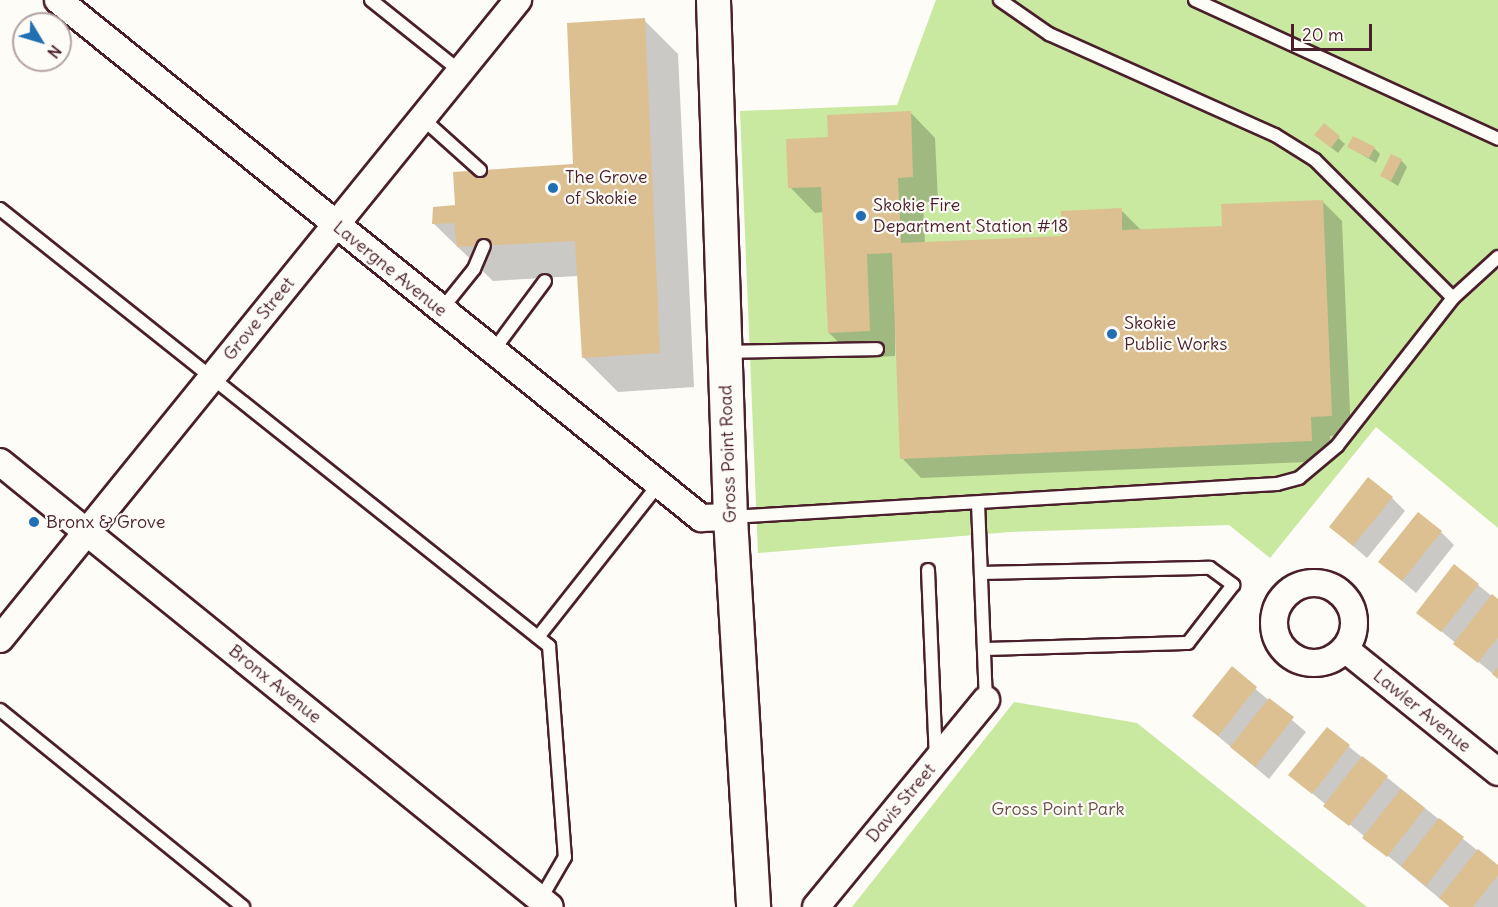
<!DOCTYPE html>
<html>
<head>
<meta charset="utf-8">
<style>
	body { margin:0 }
	#map { position:relative; width:1498px; height:907px; overflow:hidden; background:#fdfcf7; font-family:Delius,sans-serif }
	div>[style] { position:absolute }
	[style*='--x'] { left:calc(var(--x)*1px); top:calc(var(--y)*1px); width:calc(var(--w)*1px); rotate:calc(var(--a)*1deg) }
	.green>* { inset:0; background:#c9e8a0 }
	.shadow>* { inset:0; background:#0003 }
	.building>* { inset:0; background:#dcc091 }
	.roads { filter:drop-shadow(2px 0 #4a1f2b) drop-shadow(-2px 0 #4a1f2b) drop-shadow(0 2px #4a1f2b) drop-shadow(0 -2px #4a1f2b) }
	.service>* { height:12px; margin:-6px; padding:0 6px; transform-origin:6px; border-radius:6px; background:#fdfcf7 }
	.minor>* { height:26px; margin:-13px; padding:0 13px; transform-origin:13px; border-radius:13px; background:#fdfcf7 }
	.minor>.ring { margin:-13px; padding:0; box-sizing:content-box; background:none; border:26px solid #fdfcf7; border-radius:50% }
	.secondary>* { height:33px; margin:-16.5px; padding:0 16.5px; transform-origin:16.5px; border-radius:16.5px; background:#fdfcf7 }
	.dots>* { width:16px; height:16px; translate:-50% -50%; box-sizing:border-box; border:3px solid #fdfcf7; border-radius:50% }
	span { translate:-50% -50%; white-space:nowrap; text-align:center; line-height:1.15; -webkit-text-stroke:4.5px #fdfcf7; paint-order:stroke }
	.poi-label { font-size:18px; color:#4a1f2b }
	.left { translate:0 -50%; text-align:left }
	.street-label { font-size:18px; color:#4a1f2b }
	.park-label { font-size:18px; color:#6a5148 }
	.north { position:absolute; left:12px; top:12px; width:60px; height:60px; box-sizing:border-box; background:#fdfcf7; border:2px solid #b5a4a5; border-radius:50%; rotate:128deg; font-size:16px; font-weight:700; line-height:24px; text-align:center; color:#4a1f2b }
	.north::after { content:''; display:block; margin:auto; width:21px; height:27px; background:#1f6fb2; clip-path:polygon(50% 0,100% 100%,50% 72%,0 100%) }
	.scale { position:absolute; left:1291px; top:24px; width:81px; height:27px; box-sizing:border-box; border:3px solid #4a1f2b; border-top:0; padding-left:8px; font-size:18px; line-height:21px; white-space:nowrap; color:#4a1f2b; -webkit-text-stroke:4px #fdfcf7; paint-order:stroke }
</style>
</head>
<body>
<div id="map">
	<div class="green">
		<i style="clip-path:polygon(936px 0,1498px 0,1498px 528px,1376px 427px,1270px 558px,1229px 525px,1010px 532px,758px 553px,740px 111px,897px 105px)"></i>
		<i style="clip-path:polygon(1014px 702px,1137px 723px,1367px 907px,852px 907px)"></i>
	</div>
	<div class="shadow">
		<i style="clip-path:polygon(644px 20px,678px 54px,694px 387px,618px 392px,584px 358px,578px 276px,493px 281px,433px 223px,456px 206px,574px 165px)"></i>
		<i style="clip-path:polygon(910px 112px,935px 138px,938px 201px,923px 202px,925px 244px,1064px 238px,1121px 210px,1141px 230px,1223px 227px,1322px 201px,1342px 221px,1351px 435px,1330px 436px,1331px 461px,921px 478px,902px 458px,895px 279px,895px 356px,855px 358px,829px 333px,824px 212px,815px 213px,790px 187px,829px 138px)"></i>
		<i style="clip-path:polygon(1324px 125px,1345px 144px,1338px 153px,1323px 141px)"></i>
		<i style="clip-path:polygon(1349px 147px,1374px 148px,1380px 154px,1376px 163px)"></i>
		<i style="clip-path:polygon(1401px 160px,1407px 167px,1398px 186px,1382px 176px)"></i>
		<i style="clip-path:polygon(1392px 498px,1405px 511px,1367px 558px,1331px 527px)"></i>
		<i style="clip-path:polygon(1441px 532px,1454px 545px,1416px 593px,1380px 562px)"></i>
		<i style="clip-path:polygon(1478px 585px,1498px 601px,1498px 678px,1418px 612px)"></i>
		<i style="clip-path:polygon(1232px 669px,1306px 732px,1269px 779px,1194px 716px)"></i>
		<i style="clip-path:polygon(1327px 729px,1498px 867px,1498px 907px,1450px 907px,1290px 775px)"></i>
	</div>
	<div class="building">
		<i style="clip-path:polygon(645px 18px,660px 353px,582px 358px,575px 241px,457px 247px,454px 223px,432px 224px,433px 207px,455px 205px,453px 172px,573px 164px,567px 23px)"></i>
		<i style="clip-path:polygon(911px 111px,913px 177px,898px 178px,901px 243px,1062px 236px,1061px 211px,1122px 208px,1122px 230px,1222px 226px,1221px 204px,1323px 200px,1332px 416px,1311px 417px,1312px 441px,900px 459px,892px 253px,867px 254px,870px 331px,828px 333px,821px 187px,788px 188px,786px 139px,828px 137px,827px 115px)"></i>
		<i style="clip-path:polygon(1324px 123px,1340px 136px,1331px 148px,1314px 135px)"></i>
		<i style="clip-path:polygon(1353px 136px,1375px 147px,1369px 158px,1347px 147px)"></i>
		<i style="clip-path:polygon(1391px 154px,1402px 159px,1391px 181px,1380px 176px)"></i>
		<i style="clip-path:polygon(1368px 477px,1393px 497px,1353px 546px,1329px 527px)"></i>
		<i style="clip-path:polygon(1418px 512px,1442px 531px,1402px 581px,1378px 562px)"></i>
		<i style="clip-path:polygon(1454px 564px,1479px 584px,1441px 632px,1416px 613px)"></i>
		<i style="clip-path:polygon(1492px 594px,1498px 599px,1498px 637px,1478px 663px,1453px 644px)"></i>
		<i style="clip-path:polygon(1232px 666px,1257px 687px,1218px 736px,1192px 716px)"></i>
		<i style="clip-path:polygon(1498px 667px,1498px 679px,1492px 674px)"></i>
		<i style="clip-path:polygon(1269px 698px,1294px 717px,1255px 767px,1230px 747px)"></i>
		<i style="clip-path:polygon(1327px 727px,1350px 745px,1312px 794px,1288px 775px)"></i>
		<i style="clip-path:polygon(1362px 756px,1388px 776px,1349px 826px,1323px 806px)"></i>
		<i style="clip-path:polygon(1401px 789px,1425px 808px,1387px 857px,1362px 838px)"></i>
		<i style="clip-path:polygon(1439px 818px,1464px 837px,1426px 886px,1401px 866px)"></i>
		<i style="clip-path:polygon(1478px 849px,1498px 865px,1498px 875px,1473px 907px,1450px 907px,1439px 898px)"></i>
	</div>
	<div class="roads">
		<div class="service">
			<i style="--x:371;--y:0;--w:114;--a:38.6"></i>
			<i style="--x:1000;--y:0;--w:60;--a:34.8"></i>
			<i style="--x:1049;--y:34;--w:248;--a:24.1"></i>
			<i style="--x:1275;--y:135;--w:47;--a:32"></i>
			<i style="--x:1315;--y:160;--w:195;--a:45"></i>
			<i style="--x:1195;--y:0;--w:333;--a:24.6"></i>
			<i style="--x:422;--y:118;--w:78;--a:41.9"></i>
			<i style="--x:0;--y:209;--w:702;--a:38.52"></i>
			<i style="--x:549;--y:646;--w:212;--a:85.7"></i>
			<i style="--x:565;--y:857;--w:50;--a:120.2"></i>
			<i style="--x:441;--y:310;--w:53;--a:-51.2"></i>
			<i style="--x:474;--y:269;--w:25;--a:-67"></i>
			<i style="--x:493;--y:351;--w:87;--a:-53.4"></i>
			<i style="--x:725;--y:352;--w:152;--a:-1.1"></i>
			<i style="--x:978;--y:503;--w:197;--a:87.7"></i>
			<i style="--x:731;--y:517;--w:547;--a:-3.46"></i>
			<i style="--x:1277;--y:484;--w:23;--a:-15"></i>
			<i style="--x:1299;--y:478;--w:50;--a:-40.1"></i>
			<i style="--x:1337;--y:446;--w:188;--a:-51.9"></i>
			<i style="--x:1453;--y:298;--w:61;--a:-42.3"></i>
			<i style="--x:928;--y:570;--w:188;--a:87.6"></i>
			<i style="--x:981;--y:573;--w:229;--a:-1.3"></i>
			<i style="--x:1210;--y:568;--w:29;--a:36"></i>
			<i style="--x:1233;--y:585;--w:73;--a:127.8"></i>
			<i style="--x:1188;--y:643;--w:204;--a:178.3"></i>
			<i style="--x:538;--y:637;--w:195;--a:-51.7"></i>
			<i style="--x:0;--y:710;--w:313;--a:39"></i>
		</div>
		<div class="minor">
			<i style="--x:58;--y:0;--w:826;--a:38.85"></i>
			<i style="--x:701;--y:518;--w:29;--a:-2"></i>
			<i style="--x:0;--y:462;--w:707;--a:38.98"></i>
			<i class="ring" style="left:1274px;top:583px;width:54px;height:54px"></i>
			<i style="--x:0;--y:639;--w:823;--a:-50.97"></i>
			<i style="--x:1345;--y:649;--w:196;--a:38.8"></i>
			<i style="--x:816;--y:907;--w:268;--a:-50.6"></i>
		</div>
		<div class="secondary">
			<i style="--x:713;--y:0;--w:517;--a:88.12"></i>
			<i style="--x:730;--y:517;--w:391;--a:86.6"></i>
		</div>
	</div>
	<div class="dots">
		<i style="left:553px;top:188px;background:#1f6fb2"></i>
		<i style="left:861px;top:216px;background:#1f6fb2"></i>
		<i style="left:1112px;top:334px;background:#1f6fb2"></i>
		<i style="left:34px;top:522px;background:#1f6fb2"></i>
	</div>
	<div class="poi-label">
		<span class="left" style="left:565px;top:188px">The Grove<br>of Skokie</span>
		<span class="left" style="left:873px;top:216px">Skokie Fire<br>Department Station #18</span>
		<span class="left" style="left:1124px;top:334px">Skokie<br>Public Works</span>
		<span class="left" style="left:46px;top:522px">Bronx &amp; Grove</span>
	</div>
	<div class="street-label">
		<span style="left:390px;top:269px;rotate:39deg">Lavergne Avenue</span>
		<span style="left:259px;top:319px;rotate:-51deg">Grove Street</span>
		<span style="left:728px;top:454px;rotate:-92deg">Gross Point Road</span>
		<span style="left:275px;top:684px;rotate:39deg">Bronx Avenue</span>
		<span style="left:1422px;top:711px;rotate:39deg">Lawler Avenue</span>
		<span style="left:901px;top:803px;rotate:-50deg">Davis Street</span>
	</div>
	<div class="park-label">
		<span style="left:1058px;top:809px">Gross Point Park</span>
	</div>
	<div class="north">N</div>
	<div class="scale">20 m</div>
</div>
</body>
</html>
